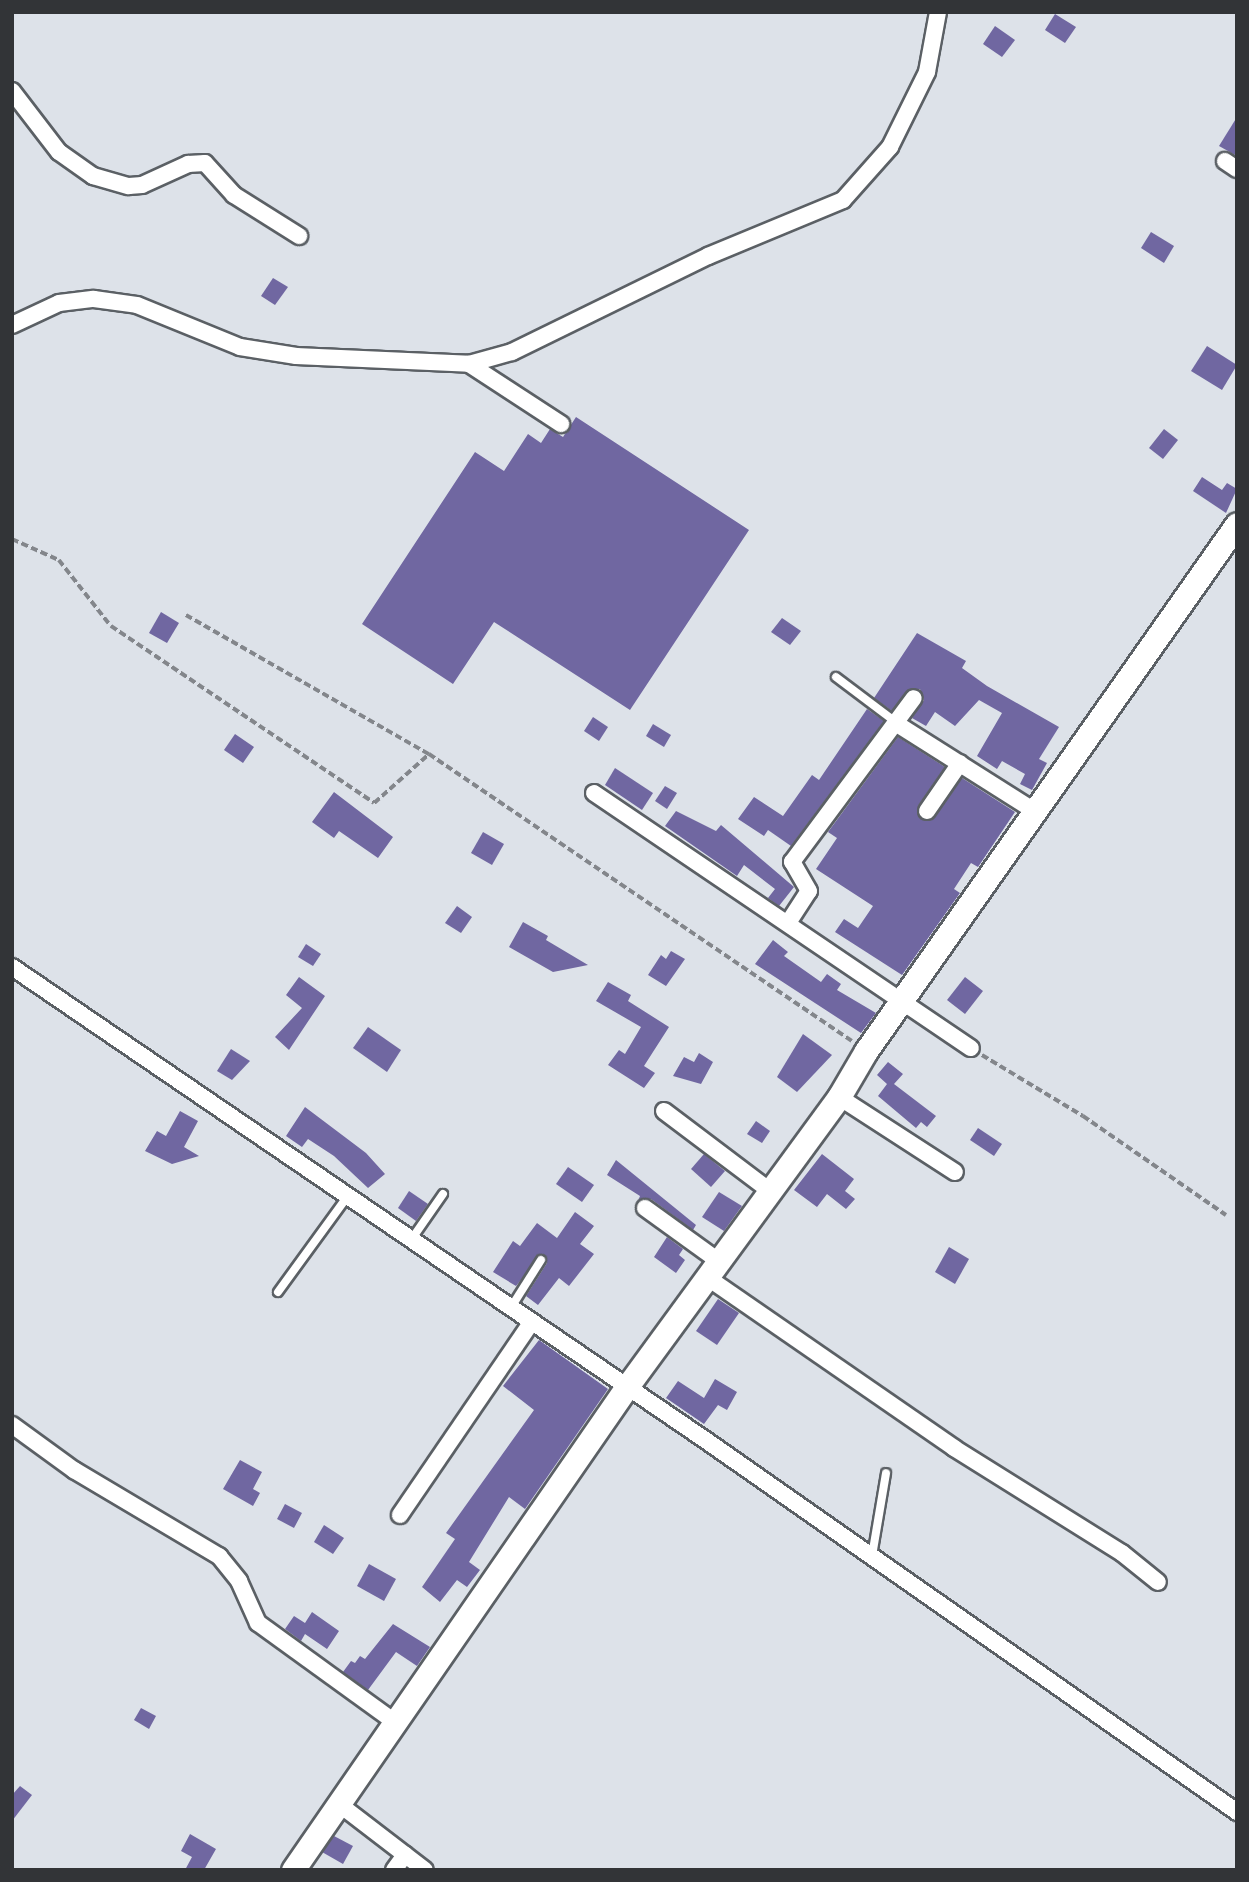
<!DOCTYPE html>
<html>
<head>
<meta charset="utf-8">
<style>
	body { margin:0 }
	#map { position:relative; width:1249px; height:1882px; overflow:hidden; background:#dde2e9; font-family:"Space Grotesk",sans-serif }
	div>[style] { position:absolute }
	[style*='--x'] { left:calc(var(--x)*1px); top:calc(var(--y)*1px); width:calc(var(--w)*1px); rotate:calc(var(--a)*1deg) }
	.building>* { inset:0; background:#7067a1 }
	.path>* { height:3.5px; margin-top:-1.75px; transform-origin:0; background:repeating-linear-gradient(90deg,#83868b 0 7px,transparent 0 10.5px) }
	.roads { filter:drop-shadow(2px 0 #5b6065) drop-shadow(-2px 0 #5b6065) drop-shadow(0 2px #5b6065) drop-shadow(0 -2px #5b6065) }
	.lane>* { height:8px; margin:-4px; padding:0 4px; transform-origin:4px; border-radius:4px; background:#fff }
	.street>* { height:16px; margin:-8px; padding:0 8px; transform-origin:8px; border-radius:8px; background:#fff }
	.secondary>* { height:23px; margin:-11.5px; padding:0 11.5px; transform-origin:11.5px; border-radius:11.5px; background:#fff }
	span { translate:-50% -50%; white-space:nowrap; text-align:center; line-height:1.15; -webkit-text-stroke:7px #dde2e9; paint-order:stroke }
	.frame { position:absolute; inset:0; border:14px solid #323437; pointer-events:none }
</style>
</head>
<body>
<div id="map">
	<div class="building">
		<i style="clip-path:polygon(1055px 14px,1076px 27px,1065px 43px,1045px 30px)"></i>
		<i style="clip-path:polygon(995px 26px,1015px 40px,1002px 57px,983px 44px)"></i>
		<i style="clip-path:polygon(1237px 117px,1237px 156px,1219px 146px)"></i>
		<i style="clip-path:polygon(1151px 232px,1174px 246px,1164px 263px,1141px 248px)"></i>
		<i style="clip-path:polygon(273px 278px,288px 287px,275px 305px,261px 296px)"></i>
		<i style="clip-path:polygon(1207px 346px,1237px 365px,1222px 390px,1191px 371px)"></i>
		<i style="clip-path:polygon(576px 417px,749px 530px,630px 710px,494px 622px,453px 684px,362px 624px,475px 452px,504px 471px,528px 434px,541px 443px,550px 429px,563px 437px)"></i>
		<i style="clip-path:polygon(1164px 429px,1178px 440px,1163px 459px,1149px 448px)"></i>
		<i style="clip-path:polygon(1202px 477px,1222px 490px,1227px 483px,1237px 489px,1226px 513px,1193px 491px)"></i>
		<i style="clip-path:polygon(161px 612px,179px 623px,167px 643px,149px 633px)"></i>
		<i style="clip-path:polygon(782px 618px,801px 631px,790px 645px,771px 632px)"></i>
		<i style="clip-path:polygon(917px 633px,966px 661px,962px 668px,987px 686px,1059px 727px,1039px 759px,1047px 763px,1032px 790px,1020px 784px,1025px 774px,1002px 761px,997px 769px,977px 756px,1002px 713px,979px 700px,955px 726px,935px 712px,926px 726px,912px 718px,924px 700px,920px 689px,909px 689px,892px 711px,874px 698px)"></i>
		<i style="clip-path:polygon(867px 709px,884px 721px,791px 846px,768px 830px,764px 836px,738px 819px,754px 797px,783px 816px,812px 775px,819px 780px)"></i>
		<i style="clip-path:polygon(593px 717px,608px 727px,599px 741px,584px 731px)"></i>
		<i style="clip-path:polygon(653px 724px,671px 735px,664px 747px,646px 736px)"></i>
		<i style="clip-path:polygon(235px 734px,254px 747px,243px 763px,224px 750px)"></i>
		<i style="clip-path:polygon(898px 737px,945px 767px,918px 806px,922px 820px,935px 817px,962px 778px,1015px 812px,978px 867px,971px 863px,954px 889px,960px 893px,902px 975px,835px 932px,844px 919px,858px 928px,873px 906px,816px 869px,837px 838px,828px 832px)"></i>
		<i style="clip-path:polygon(615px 768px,653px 793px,642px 810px,605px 785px)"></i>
		<i style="clip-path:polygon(665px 786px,677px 793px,667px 809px,655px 801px)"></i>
		<i style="clip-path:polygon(334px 792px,393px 837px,378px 858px,339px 831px,334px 838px,312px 822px)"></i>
		<i style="clip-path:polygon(676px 811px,716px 831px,721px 825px,794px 887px,779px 906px,768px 898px,775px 889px,744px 865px,737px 876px,665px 826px)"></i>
		<i style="clip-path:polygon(483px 832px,504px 844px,492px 865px,471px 853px)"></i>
		<i style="clip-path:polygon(457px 906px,472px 917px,461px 933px,445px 923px)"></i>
		<i style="clip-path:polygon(523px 922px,548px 936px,546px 940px,588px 965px,553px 972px,509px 947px)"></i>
		<i style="clip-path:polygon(773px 940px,788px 952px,784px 956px,821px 982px,827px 974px,841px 984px,837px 990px,876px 1013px,861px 1033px,755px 964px)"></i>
		<i style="clip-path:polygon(306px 944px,321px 954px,313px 966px,298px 957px)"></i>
		<i style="clip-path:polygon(671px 951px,685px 959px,666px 986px,648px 975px,661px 955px,666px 959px)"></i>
		<i style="clip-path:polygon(299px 977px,325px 996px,289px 1050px,275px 1037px,302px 1008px,286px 995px)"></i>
		<i style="clip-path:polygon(965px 977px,983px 991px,965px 1014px,947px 1000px)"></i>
		<i style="clip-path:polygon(608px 982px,631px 995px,628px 1001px,669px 1027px,644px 1066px,655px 1073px,644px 1088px,608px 1065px,619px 1050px,625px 1054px,641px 1027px,596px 1001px)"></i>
		<i style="clip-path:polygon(368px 1027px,401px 1050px,387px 1072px,353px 1048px)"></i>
		<i style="clip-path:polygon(803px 1034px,832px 1055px,797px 1092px,777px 1077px)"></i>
		<i style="clip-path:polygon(231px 1049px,250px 1061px,232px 1080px,217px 1071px)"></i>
		<i style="clip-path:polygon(699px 1053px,713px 1062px,701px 1084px,673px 1076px,684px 1057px,694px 1062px)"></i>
		<i style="clip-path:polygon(888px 1062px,903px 1074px,894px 1084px,936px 1116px,927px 1127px,921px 1122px,916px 1128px,878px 1096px,887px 1084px,877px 1075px)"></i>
		<i style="clip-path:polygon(305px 1107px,366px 1153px,385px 1174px,368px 1188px,334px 1156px,308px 1139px,302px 1147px,286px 1136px)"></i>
		<i style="clip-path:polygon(180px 1111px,198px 1121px,184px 1147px,199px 1156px,172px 1164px,145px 1151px,157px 1131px,166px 1136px)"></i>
		<i style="clip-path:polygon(756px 1121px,770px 1131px,762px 1143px,747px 1134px)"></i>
		<i style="clip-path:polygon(978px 1128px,1002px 1144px,994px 1156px,970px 1140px)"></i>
		<i style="clip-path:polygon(704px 1154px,725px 1171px,711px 1187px,691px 1169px)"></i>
		<i style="clip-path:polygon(822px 1154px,854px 1179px,845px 1191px,855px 1199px,846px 1209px,827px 1194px,817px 1207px,794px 1190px)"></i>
		<i style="clip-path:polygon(616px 1160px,696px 1225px,693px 1230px,651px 1199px,638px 1201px,640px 1196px,607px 1175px)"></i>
		<i style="clip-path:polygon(568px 1167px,594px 1185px,582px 1202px,556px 1184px)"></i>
		<i style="clip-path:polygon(409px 1191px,428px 1204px,416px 1221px,398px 1208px)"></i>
		<i style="clip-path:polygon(719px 1192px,742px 1206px,724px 1231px,702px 1217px)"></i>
		<i style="clip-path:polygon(575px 1212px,594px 1226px,580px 1244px,594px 1254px,569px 1286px,559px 1278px,538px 1305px,526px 1296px,547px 1263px,542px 1254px,516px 1286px,493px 1272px,513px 1241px,520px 1246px,537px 1223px,557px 1238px)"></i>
		<i style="clip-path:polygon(667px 1237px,683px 1249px,679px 1255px,685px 1260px,676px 1273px,654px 1257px)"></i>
		<i style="clip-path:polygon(949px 1247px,969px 1259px,955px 1284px,935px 1272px)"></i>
		<i style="clip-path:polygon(718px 1299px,739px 1313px,717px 1345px,696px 1331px)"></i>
		<i style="clip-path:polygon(539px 1340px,608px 1389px,525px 1509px,509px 1497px,469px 1562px,480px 1570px,467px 1587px,457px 1580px,440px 1602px,422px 1587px,455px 1539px,446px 1533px,534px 1410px,503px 1386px)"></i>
		<i style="clip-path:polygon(715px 1379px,737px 1392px,727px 1410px,718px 1405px,704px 1424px,666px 1398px,678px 1381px,704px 1398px)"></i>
		<i style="clip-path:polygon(240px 1460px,262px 1472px,253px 1489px,260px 1493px,253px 1506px,223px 1489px)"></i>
		<i style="clip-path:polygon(285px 1504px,302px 1513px,294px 1528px,277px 1519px)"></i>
		<i style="clip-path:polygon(324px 1525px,344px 1538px,333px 1554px,314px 1542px)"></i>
		<i style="clip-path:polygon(369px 1564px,396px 1579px,384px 1601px,357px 1586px)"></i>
		<i style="clip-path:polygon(312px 1612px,339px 1631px,327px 1649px,305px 1634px,301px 1641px,285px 1629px,294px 1616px,305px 1623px)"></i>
		<i style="clip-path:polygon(393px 1624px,430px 1647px,417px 1666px,396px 1652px,368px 1690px,343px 1672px,351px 1661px,355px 1663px,360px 1656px,365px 1659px)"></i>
		<i style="clip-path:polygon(141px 1708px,156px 1716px,149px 1729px,134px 1720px)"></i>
		<i style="clip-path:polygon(20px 1786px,32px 1795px,12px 1821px,12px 1795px)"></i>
		<i style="clip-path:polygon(190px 1834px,216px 1849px,204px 1870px,185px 1870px,192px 1857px,181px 1851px)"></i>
		<i style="clip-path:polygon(334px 1836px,353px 1846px,343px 1864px,322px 1852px)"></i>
	</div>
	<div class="path">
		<i style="--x:12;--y:539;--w:51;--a:24.1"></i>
		<i style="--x:59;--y:560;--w:84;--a:51.8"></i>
		<i style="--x:111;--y:626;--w:317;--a:33.9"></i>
		<i style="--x:374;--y:803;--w:74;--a:-41.7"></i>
		<i style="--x:429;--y:754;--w:511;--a:34.16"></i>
		<i style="--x:186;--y:615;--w:280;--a:29.8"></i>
		<i style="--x:982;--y:1055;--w:118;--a:31.1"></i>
		<i style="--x:1083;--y:1116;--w:174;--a:34.7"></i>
	</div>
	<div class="roads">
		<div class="lane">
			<i style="--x:836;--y:677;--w:76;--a:37"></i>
			<i style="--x:411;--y:1240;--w:56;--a:-55.2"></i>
			<i style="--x:278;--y:1292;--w:117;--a:-54"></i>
			<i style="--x:510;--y:1309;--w:58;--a:-57.7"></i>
			<i style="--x:872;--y:1556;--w:84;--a:-80.4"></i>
		</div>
		<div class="street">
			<i style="--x:12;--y:91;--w:77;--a:52.4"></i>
			<i style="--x:59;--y:152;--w:42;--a:35.2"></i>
			<i style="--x:93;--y:176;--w:37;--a:16"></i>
			<i style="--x:129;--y:186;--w:13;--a:-4"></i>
			<i style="--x:142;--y:185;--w:51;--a:-24.5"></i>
			<i style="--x:188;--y:164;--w:17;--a:-3"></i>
			<i style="--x:205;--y:163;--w:43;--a:47.8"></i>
			<i style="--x:234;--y:195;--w:77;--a:32.2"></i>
			<i style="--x:1225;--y:161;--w:14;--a:34"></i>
			<i style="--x:12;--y:325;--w:52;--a:-25.1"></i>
			<i style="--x:59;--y:303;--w:35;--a:-7"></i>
			<i style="--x:94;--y:299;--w:43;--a:7.9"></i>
			<i style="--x:137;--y:305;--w:111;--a:22.2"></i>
			<i style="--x:240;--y:347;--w:57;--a:9.1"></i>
			<i style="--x:296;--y:356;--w:173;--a:2.6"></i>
			<i style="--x:469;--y:364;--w:45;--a:-15.6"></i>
			<i style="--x:512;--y:352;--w:218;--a:-26.1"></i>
			<i style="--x:708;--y:256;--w:146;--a:-22.5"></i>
			<i style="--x:843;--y:200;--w:71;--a:-48.4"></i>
			<i style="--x:890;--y:147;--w:84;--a:-63.7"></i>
			<i style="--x:927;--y:72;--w:61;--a:-79.6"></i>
			<i style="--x:469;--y:364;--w:110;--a:33.1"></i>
			<i style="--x:897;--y:724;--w:165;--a:32.3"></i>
			<i style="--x:594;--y:793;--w:455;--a:34.1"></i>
			<i style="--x:927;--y:811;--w:58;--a:-55.5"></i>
			<i style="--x:788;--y:923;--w:38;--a:-57"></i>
			<i style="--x:809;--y:891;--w:34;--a:-120"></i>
			<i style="--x:792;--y:862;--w:204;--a:-53.4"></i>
			<i style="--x:12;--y:967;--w:838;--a:34.3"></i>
			<i style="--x:704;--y:1439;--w:651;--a:34.98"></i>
			<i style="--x:839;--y:1097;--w:138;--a:32.9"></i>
			<i style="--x:664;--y:1111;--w:133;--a:37"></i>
			<i style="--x:645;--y:1208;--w:92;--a:35.8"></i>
			<i style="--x:708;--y:1278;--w:299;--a:34.6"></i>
			<i style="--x:954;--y:1448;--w:198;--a:32"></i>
			<i style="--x:1122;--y:1553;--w:46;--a:38.9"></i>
			<i style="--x:12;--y:1425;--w:77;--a:36"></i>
			<i style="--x:74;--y:1470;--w:169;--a:30.7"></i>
			<i style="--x:219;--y:1556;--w:32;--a:51"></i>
			<i style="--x:239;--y:1581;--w:46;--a:65.7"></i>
			<i style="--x:258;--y:1623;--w:170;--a:35.9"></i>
			<i style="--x:400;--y:1515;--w:232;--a:-55.7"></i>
			<i style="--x:339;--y:1804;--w:108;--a:37.5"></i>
			<i style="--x:394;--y:1870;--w:19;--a:-54"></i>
		</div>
		<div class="secondary">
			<i style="--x:293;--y:1870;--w:586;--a:-55.36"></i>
			<i style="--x:626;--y:1388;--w:361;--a:-53.8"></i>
			<i style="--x:839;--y:1097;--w:53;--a:-59.6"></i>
			<i style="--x:866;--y:1051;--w:644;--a:-54.86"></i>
		</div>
	</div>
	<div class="frame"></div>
</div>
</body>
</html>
